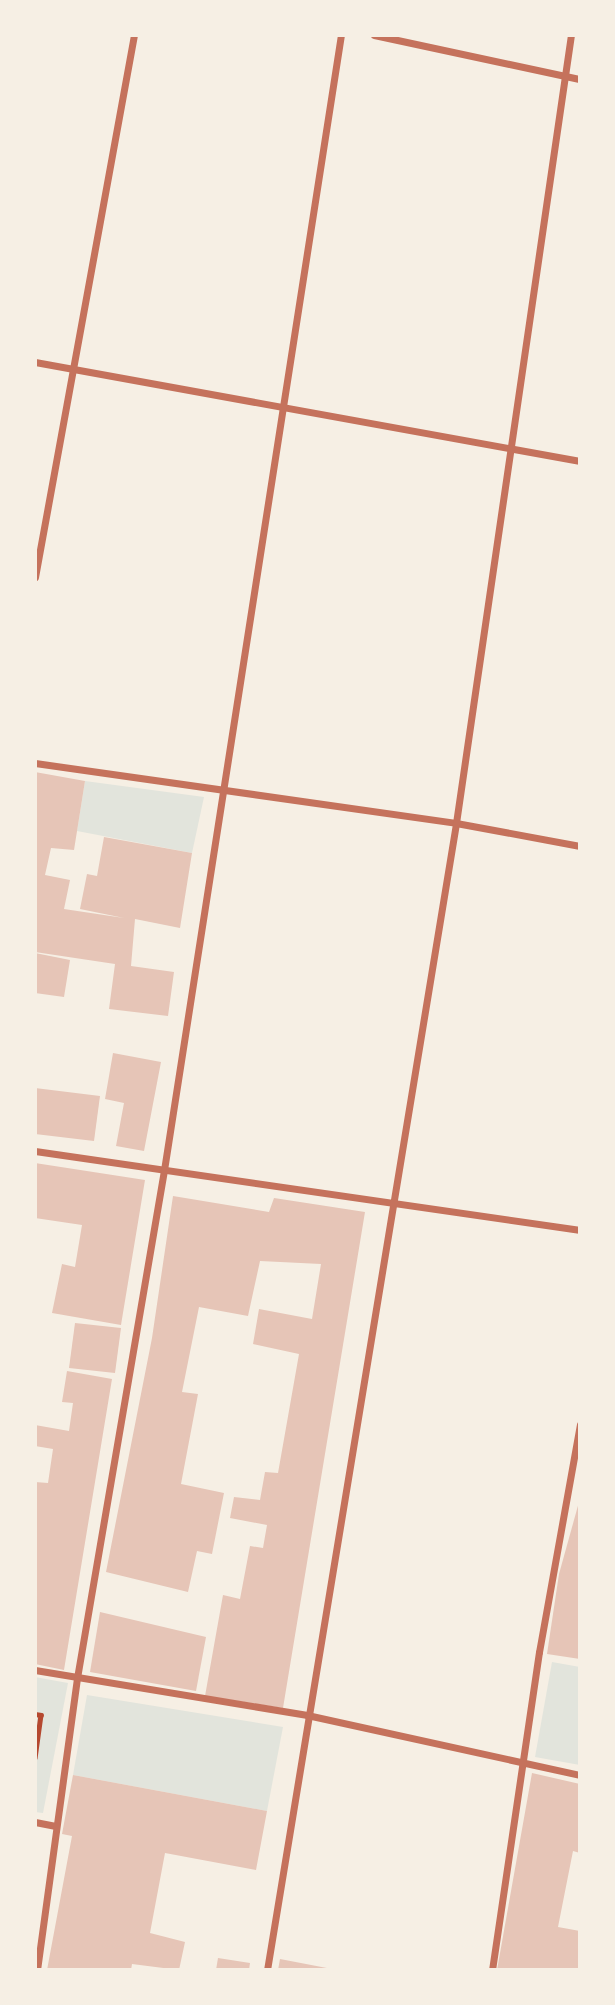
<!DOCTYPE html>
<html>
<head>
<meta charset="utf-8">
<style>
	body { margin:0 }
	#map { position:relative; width:615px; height:2005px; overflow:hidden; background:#f6efe4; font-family:"Source Sans 3",sans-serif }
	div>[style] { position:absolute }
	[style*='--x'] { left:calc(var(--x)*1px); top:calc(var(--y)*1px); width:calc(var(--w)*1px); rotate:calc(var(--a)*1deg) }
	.green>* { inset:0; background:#e2e4dc }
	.building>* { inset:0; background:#e6c5b7 }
	.path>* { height:4.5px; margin:-2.25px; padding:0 2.25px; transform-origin:2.25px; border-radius:2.25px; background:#b5482f }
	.minor>* { height:7px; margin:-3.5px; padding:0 3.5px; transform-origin:3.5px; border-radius:3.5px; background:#c5725c }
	span { translate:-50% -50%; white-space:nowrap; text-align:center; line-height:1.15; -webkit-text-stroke:7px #f6efe4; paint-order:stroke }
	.frame { position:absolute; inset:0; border:37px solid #f6efe4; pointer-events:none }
</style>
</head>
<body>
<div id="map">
	<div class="green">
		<i style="clip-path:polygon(85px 781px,204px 797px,192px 853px,77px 831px)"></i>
		<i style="clip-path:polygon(552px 1662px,580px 1667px,580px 1765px,535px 1757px)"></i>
		<i style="clip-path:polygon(35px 1677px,68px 1683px,43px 1813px,35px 1812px)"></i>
		<i style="clip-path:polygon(87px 1695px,283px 1727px,267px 1811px,73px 1775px)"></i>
	</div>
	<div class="building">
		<i style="clip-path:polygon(35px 772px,85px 781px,74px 850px,51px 848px,45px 875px,70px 880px,64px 909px,124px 918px,80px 909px,87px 874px,97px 876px,104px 837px,192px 853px,180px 928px,135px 919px,131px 966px,174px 972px,168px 1016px,109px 1009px,115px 964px,35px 952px)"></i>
		<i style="clip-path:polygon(35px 953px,70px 960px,64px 997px,35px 993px)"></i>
		<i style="clip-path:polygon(113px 1053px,161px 1062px,144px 1151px,116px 1146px,124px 1103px,105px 1099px)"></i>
		<i style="clip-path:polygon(35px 1088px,100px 1096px,94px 1141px,35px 1134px)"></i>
		<i style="clip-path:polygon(35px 1163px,145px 1180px,121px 1325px,52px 1313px,62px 1264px,75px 1267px,82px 1225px,35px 1218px)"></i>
		<i style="clip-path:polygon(173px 1196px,269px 1212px,274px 1198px,365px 1212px,283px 1708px,205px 1696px,223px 1595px,240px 1599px,250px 1546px,263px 1548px,267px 1525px,230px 1518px,234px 1497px,260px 1500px,265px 1472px,278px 1473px,299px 1354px,253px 1344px,259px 1309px,312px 1319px,321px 1264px,260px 1261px,248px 1316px,199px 1307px,182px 1392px,198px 1394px,181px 1484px,224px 1493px,212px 1554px,197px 1551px,188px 1592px,106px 1572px,152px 1338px)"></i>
		<i style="clip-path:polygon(75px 1323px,121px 1328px,115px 1373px,69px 1368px)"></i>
		<i style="clip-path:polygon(67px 1371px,112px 1379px,64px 1670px,35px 1664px,35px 1482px,48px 1483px,53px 1449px,35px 1446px,35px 1425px,69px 1431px,73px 1403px,62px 1402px)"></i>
		<i style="clip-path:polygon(579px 1502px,580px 1502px,580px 1659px,547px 1654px,559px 1574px)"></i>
		<i style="clip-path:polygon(100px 1612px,206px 1637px,196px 1691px,90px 1672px)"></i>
		<i style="clip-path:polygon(532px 1773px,580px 1784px,580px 1853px,573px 1851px,558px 1927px,580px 1931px,580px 1970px,497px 1970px)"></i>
		<i style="clip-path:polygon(73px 1775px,267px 1811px,256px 1870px,165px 1853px,150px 1933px,185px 1942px,179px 1970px,132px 1964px,131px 1970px,47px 1970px,72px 1836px,62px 1834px)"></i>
		<i style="clip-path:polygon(218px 1958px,250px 1963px,249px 1970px,216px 1970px)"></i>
		<i style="clip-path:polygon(280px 1959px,332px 1969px,332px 1970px,278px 1970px)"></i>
	</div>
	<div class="path">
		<i style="--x:35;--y:1714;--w:6;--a:9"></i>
		<i style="--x:41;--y:1715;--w:43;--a:97.9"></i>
	</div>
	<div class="minor">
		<i style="--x:374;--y:35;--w:211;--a:12.1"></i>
		<i style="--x:35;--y:362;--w:554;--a:10.3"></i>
		<i style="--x:35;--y:577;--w:551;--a:-79.65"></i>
		<i style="--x:35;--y:763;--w:425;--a:8.1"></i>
		<i style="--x:456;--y:823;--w:126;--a:10.5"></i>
		<i style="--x:35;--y:1151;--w:551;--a:8.25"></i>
		<i style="--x:35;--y:1670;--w:276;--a:9.4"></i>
		<i style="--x:307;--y:1715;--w:280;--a:12.4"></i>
		<i style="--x:35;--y:1822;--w:21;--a:11"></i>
		<i style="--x:37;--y:1970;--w:295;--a:-82.2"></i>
		<i style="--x:77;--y:1678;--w:515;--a:-80.28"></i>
		<i style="--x:164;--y:1170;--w:1149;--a:-81.14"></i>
		<i style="--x:267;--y:1970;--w:1162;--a:-80.64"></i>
		<i style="--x:456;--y:823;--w:796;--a:-81.7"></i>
		<i style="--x:492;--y:1970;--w:321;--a:-81.6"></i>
		<i style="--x:539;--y:1652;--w:231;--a:-79.8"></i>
	</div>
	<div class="frame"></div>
</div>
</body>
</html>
